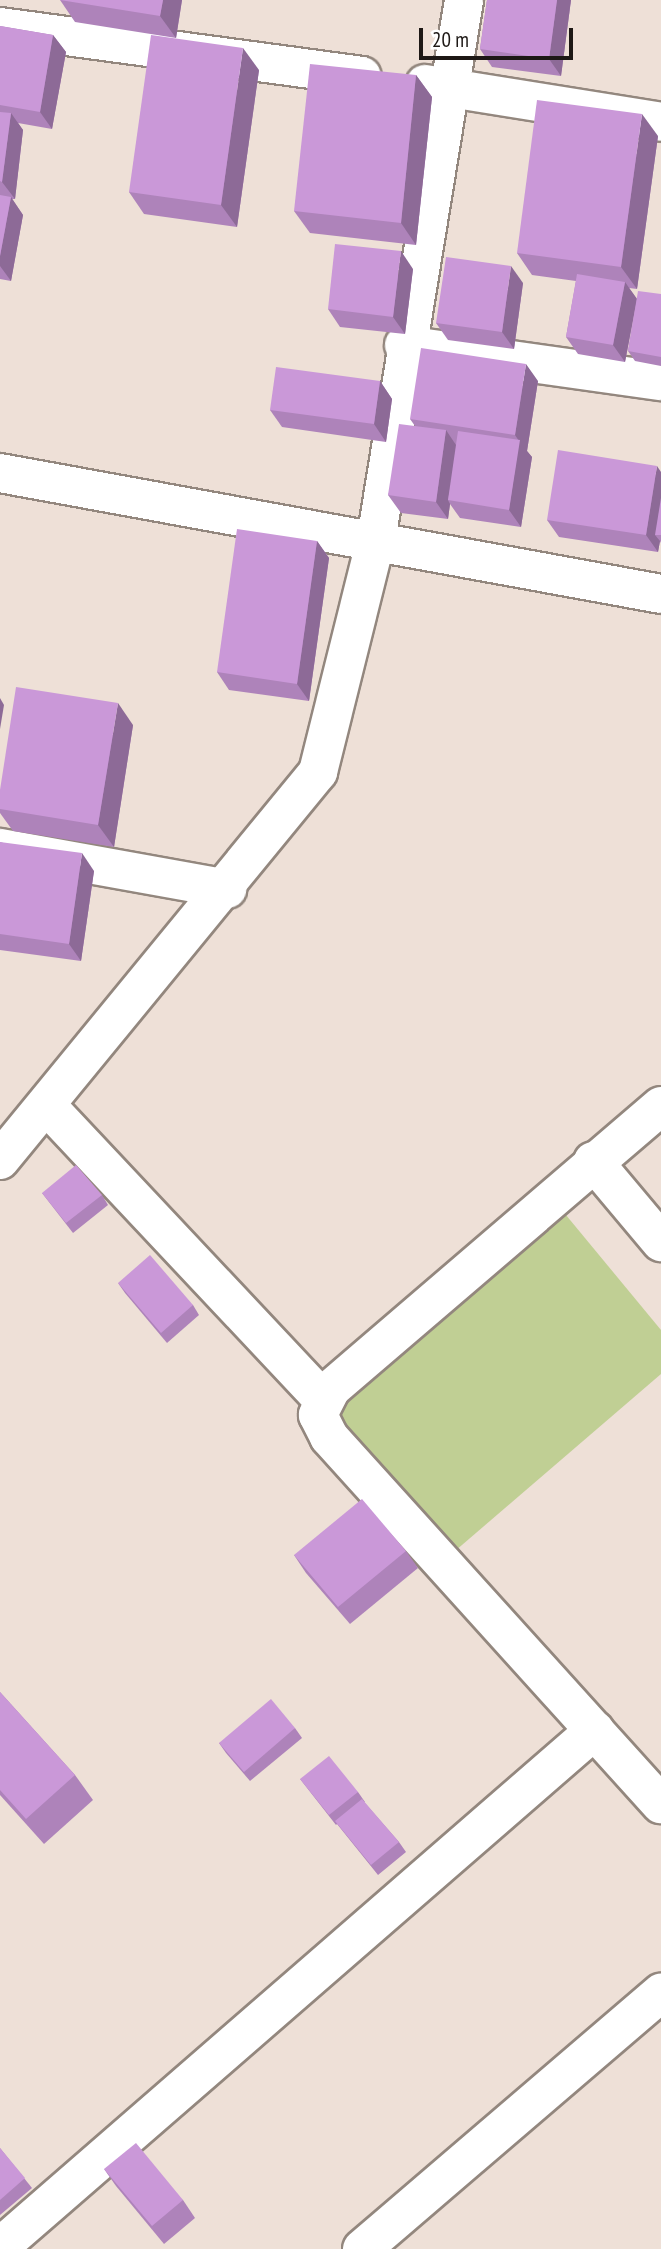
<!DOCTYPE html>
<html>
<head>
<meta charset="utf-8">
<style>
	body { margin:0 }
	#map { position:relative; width:661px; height:2249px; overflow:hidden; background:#eee0d7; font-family:"PT Sans Narrow",sans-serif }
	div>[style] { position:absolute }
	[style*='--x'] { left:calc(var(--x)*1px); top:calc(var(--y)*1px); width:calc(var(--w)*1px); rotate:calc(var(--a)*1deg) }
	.green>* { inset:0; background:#c0cf94 }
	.roads { filter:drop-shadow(2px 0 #93877e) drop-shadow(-2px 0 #93877e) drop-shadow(0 2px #93877e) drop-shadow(0 -2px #93877e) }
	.street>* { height:38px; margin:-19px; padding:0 19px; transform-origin:19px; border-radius:19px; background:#fff }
	.wall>* { inset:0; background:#ae83ba }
	.shaded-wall>* { inset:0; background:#8d6a97 }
	.building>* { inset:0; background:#ca98d8 }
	span { translate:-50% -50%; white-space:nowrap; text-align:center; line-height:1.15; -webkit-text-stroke:7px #fff; paint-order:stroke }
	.scale { position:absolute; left:419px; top:28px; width:154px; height:32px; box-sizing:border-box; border:4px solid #1d1815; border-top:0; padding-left:9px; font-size:21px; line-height:24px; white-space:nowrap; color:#1d1815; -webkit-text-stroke:5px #fff; paint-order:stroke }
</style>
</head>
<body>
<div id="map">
	<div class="green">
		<i style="clip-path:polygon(561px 1209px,661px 1330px,661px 1374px,455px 1551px,334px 1414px)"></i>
	</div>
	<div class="roads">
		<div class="street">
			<i style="--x:0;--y:27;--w:365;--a:7.7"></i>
			<i style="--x:425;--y:84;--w:239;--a:9.1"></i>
			<i style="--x:404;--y:345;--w:260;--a:8"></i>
			<i style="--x:0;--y:473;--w:672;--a:10.37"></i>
			<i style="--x:0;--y:848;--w:231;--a:10.2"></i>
			<i style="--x:661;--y:1106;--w:435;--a:139.4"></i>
			<i style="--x:331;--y:1389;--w:29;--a:117"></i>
			<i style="--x:318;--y:1415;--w:25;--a:63"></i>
			<i style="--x:329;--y:1437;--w:495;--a:47.9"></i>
			<i style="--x:48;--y:1107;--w:400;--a:46.8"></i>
			<i style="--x:0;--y:1160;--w:502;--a:-50.66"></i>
			<i style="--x:318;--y:772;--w:239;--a:-76"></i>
			<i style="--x:376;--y:540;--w:547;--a:-80.74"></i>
			<i style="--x:593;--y:1161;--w:106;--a:50"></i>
			<i style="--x:0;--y:2247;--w:788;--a:-40.99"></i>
			<i style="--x:362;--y:2249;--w:394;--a:-40.6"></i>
		</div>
	</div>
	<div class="wall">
		<i style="clip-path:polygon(60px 0,182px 0,176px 38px,75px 22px)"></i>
		<i style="clip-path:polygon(487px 0,571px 0,561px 76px,492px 67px,480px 49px)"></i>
		<i style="clip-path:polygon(0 26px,53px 35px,66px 52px,52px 129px,18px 123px,23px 130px,15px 199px,12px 199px,23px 215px,11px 281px,0 279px)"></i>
		<i style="clip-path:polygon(259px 70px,237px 227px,144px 214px,129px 192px)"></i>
		<i style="clip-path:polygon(416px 75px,432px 97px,416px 245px,310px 233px,294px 211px)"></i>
		<i style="clip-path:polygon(658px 136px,637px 289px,629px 288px,637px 299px,661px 294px,661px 366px,635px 361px,628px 351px,637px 300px,625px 362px,578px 354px,566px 337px,576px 281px,532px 275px,517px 253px)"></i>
		<i style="clip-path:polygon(413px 269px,405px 334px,340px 327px,328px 309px)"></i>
		<i style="clip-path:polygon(523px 283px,514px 349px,448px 340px,436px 323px)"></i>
		<i style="clip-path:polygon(380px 381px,392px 399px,386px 442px,282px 427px,270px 410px)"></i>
		<i style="clip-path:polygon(538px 381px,527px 451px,532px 457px,521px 527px,460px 518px,450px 504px,448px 519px,401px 513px,388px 495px,415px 426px,410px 419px)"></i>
		<i style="clip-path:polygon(661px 472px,661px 543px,660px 541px,658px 552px,559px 537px,547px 520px)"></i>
		<i style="clip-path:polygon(317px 541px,329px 558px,309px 701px,229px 690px,217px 672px)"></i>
		<i style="clip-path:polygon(133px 725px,114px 847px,13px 831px,0 813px,0 790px)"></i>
		<i style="clip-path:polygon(0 842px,94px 871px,81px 961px,0 950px)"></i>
		<i style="clip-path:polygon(42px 1193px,102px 1195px,108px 1205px,73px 1233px)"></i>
		<i style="clip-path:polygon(118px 1283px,193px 1305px,199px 1315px,167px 1343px,125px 1293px)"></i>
		<i style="clip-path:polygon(406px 1551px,418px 1568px,350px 1624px,306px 1573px,294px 1555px)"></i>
		<i style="clip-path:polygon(0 1692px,75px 1775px,93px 1800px,44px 1844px,0 1795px)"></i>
		<i style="clip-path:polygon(295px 1728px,302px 1738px,250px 1781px,226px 1753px,219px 1743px)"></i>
		<i style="clip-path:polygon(300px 1779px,358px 1792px,365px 1802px,364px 1802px,399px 1842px,406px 1852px,378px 1875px,337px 1824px,336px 1825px)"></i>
		<i style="clip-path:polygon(0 2148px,32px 2188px,0 2215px)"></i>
		<i style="clip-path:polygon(104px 2169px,183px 2200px,195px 2218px,164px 2244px,116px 2186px)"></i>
	</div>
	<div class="shaded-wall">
		<i style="clip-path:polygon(163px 0,182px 0,176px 38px,160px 16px)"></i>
		<i style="clip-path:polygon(557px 0,571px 0,561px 76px,549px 59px)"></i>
		<i style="clip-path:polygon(53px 35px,66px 52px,52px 129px,40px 112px)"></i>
		<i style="clip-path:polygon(243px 48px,259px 70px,237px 227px,221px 205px)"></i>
		<i style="clip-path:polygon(416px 75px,432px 97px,416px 245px,401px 223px)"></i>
		<i style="clip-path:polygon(11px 113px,23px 130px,15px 199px,2px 182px)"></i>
		<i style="clip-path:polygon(642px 114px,658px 136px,637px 289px,621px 267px)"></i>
		<i style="clip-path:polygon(11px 197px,23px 215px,11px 281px,0 266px,0 256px)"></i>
		<i style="clip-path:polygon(401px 251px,413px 269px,405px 334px,393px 317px)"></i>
		<i style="clip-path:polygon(511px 266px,523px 283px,514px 349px,502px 332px)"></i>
		<i style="clip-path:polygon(625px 282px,637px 299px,625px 362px,613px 345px)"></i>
		<i style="clip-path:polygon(526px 364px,538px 381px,527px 451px,532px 457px,521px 527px,509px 510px,519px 441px,515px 435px)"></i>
		<i style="clip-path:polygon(380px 381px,392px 399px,386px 442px,374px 424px)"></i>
		<i style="clip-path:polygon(446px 430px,458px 448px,448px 500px,450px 504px,448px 519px,436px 502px)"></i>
		<i style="clip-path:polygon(657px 466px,661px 472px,661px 532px,655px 535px,660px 541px,658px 552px,646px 535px)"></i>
		<i style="clip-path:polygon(317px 541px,329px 558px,309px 701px,297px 684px)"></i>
		<i style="clip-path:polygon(0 698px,4px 705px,0 729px)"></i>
		<i style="clip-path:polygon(118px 703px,133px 725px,114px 847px,98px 825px)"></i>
		<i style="clip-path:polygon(82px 853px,94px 871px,81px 961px,69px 944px)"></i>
	</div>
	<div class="building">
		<i style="clip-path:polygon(60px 0,163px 0,160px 16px)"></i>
		<i style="clip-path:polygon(487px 0,557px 0,549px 59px,480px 49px)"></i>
		<i style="clip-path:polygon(0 26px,53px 35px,40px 112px,0 105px)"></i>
		<i style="clip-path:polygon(151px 35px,243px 48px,221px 205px,129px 192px)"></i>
		<i style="clip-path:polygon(310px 64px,416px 75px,401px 223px,294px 211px)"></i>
		<i style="clip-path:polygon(537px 100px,642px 114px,621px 267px,517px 253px)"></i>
		<i style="clip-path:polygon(0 112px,11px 113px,2px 182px,0 181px)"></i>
		<i style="clip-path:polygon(0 195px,11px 197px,0 256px)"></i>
		<i style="clip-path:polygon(335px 244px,401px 251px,393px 317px,328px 309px)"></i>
		<i style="clip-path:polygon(446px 257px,511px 266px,502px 332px,436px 323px)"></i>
		<i style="clip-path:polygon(577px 274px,625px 282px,613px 345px,566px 337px)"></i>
		<i style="clip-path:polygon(638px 291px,661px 294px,661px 357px,628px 351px)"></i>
		<i style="clip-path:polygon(421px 348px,526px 364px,515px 435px,410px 419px)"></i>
		<i style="clip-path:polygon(276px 367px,380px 381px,374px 424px,270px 410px)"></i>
		<i style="clip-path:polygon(399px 424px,446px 430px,436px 502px,388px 495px)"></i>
		<i style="clip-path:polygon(458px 431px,520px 440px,509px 510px,448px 500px)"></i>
		<i style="clip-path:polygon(558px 450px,657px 466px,646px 535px,547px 520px)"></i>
		<i style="clip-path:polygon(661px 498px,661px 535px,655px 535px)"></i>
		<i style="clip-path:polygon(237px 529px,317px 541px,297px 684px,217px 672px)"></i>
		<i style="clip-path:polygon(16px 687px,118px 703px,98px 825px,0 809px,0 790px)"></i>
		<i style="clip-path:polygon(0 842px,82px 853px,69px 944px,0 934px)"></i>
		<i style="clip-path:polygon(76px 1165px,102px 1195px,66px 1223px,42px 1193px)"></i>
		<i style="clip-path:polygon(150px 1255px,193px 1305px,161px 1333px,118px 1283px)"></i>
		<i style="clip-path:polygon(362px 1499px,406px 1551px,338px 1607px,294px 1555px)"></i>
		<i style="clip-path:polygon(0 1692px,75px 1775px,26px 1819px,0 1790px)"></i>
		<i style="clip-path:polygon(271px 1699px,295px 1728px,244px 1772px,219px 1743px)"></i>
		<i style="clip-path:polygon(329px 1756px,358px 1792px,329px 1815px,300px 1779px)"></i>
		<i style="clip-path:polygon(362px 1799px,399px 1842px,371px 1865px,335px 1821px)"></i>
		<i style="clip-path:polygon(136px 2143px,183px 2200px,152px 2226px,104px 2169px)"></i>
		<i style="clip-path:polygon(0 2148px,25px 2178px,0 2200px)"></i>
	</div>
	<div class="scale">20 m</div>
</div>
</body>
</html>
